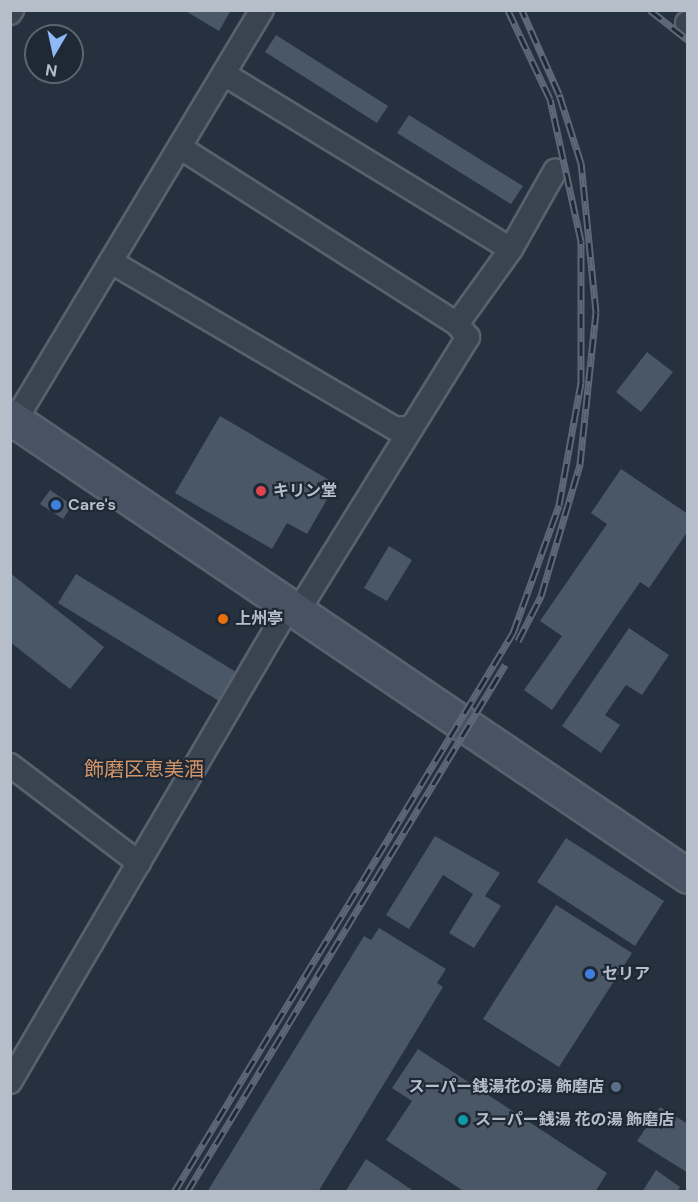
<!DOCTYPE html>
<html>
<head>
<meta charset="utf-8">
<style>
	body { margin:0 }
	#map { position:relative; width:698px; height:1202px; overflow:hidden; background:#263140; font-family:"DM Sans","Noto Sans JP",sans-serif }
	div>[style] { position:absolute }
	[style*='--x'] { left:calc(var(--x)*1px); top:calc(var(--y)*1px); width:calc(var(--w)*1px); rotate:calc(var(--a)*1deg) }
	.building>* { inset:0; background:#4a5766 }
	.roads { filter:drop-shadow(2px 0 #58616d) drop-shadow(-2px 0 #58616d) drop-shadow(0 2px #58616d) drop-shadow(0 -2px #58616d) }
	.street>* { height:22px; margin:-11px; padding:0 11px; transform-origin:11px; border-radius:11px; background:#3a4350 }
	.secondary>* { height:33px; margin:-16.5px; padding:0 16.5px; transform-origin:16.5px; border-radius:16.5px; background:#485263 }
	.rail>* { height:7px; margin-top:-3.5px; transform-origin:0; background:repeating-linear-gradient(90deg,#1f2835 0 14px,#5c6777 0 28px); box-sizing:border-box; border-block:2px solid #5c6777 }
	.dots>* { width:16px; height:16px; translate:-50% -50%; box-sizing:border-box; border:3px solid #1f2835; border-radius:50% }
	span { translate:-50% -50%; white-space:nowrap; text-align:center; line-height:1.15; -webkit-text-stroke:4.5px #1f2835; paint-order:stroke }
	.poi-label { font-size:16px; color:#b6beca; font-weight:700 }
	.left { translate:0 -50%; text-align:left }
	.right { translate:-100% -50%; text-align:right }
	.quarter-label { font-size:20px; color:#d49568 }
	.frame { position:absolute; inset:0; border:12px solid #b6beca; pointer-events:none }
	.north { position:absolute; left:24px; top:24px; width:60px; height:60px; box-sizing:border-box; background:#1f2835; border:2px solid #5b6471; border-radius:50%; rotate:189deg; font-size:16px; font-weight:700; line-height:24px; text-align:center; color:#b6beca }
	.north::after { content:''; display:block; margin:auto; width:21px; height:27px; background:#8fb9f6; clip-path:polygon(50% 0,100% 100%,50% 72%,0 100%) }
</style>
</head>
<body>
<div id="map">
	<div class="building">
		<i style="clip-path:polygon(184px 10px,231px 10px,219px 31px)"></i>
		<i style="clip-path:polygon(276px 35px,388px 106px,377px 123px,265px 52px)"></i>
		<i style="clip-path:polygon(409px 115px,523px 186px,511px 204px,397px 133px)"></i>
		<i style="clip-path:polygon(647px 352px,673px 372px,641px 412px,616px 392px)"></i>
		<i style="clip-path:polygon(220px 416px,336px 484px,307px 534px,287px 523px,272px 549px,175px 493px)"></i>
		<i style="clip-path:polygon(621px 469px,688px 514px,688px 531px,649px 588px,640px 582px,552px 710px,524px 690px,562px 636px,540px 621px,607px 524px,591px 513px)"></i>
		<i style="clip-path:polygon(50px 490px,72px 505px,63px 519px,40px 504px)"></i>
		<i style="clip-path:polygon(389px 546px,412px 560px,387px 601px,364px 588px)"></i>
		<i style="clip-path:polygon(10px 573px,104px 647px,70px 689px,10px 642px)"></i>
		<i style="clip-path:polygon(76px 574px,236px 672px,219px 701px,58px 603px)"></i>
		<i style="clip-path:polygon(629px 628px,669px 655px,642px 695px,626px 685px,605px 715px,620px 725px,601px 753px,562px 726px)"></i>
		<i style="clip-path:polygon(435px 836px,500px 873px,485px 896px,501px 906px,474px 948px,449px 933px,473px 894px,443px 875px,409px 929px,386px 915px)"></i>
		<i style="clip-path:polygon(566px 838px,664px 901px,635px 946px,537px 882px)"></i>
		<i style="clip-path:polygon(556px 905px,632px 953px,559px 1067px,483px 1019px)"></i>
		<i style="clip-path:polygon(379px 928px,446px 969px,437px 983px,443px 987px,318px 1192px,207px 1192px,364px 936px,371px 940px)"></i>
		<i style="clip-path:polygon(418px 1049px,607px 1173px,595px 1192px,465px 1192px,386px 1140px,412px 1101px,392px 1088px)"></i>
		<i style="clip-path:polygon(660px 1107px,688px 1124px,688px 1173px,637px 1141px)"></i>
		<i style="clip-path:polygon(366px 1159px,415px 1192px,345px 1192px)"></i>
		<i style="clip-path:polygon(656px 1170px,680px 1187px,677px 1192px,642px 1192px)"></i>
	</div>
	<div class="roads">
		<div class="street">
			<i style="--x:10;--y:13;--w:4;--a:-56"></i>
			<i style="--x:687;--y:23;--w:1;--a:0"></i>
			<i style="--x:224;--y:74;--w:336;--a:31.4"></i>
			<i style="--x:181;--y:148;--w:327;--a:32.5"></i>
			<i style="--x:457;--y:324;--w:17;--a:50"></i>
			<i style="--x:468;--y:337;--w:325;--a:121.8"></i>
			<i style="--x:113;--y:263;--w:328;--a:30.4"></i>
			<i style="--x:396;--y:429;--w:16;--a:-7"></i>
			<i style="--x:457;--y:324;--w:92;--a:-54.2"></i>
			<i style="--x:511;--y:249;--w:90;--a:-60.6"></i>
			<i style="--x:10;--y:429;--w:489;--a:-59"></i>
			<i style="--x:10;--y:765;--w:162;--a:37.2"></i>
			<i style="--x:10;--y:1082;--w:550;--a:-59.61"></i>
		</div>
		<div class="secondary">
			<i style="--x:10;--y:417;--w:819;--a:34.1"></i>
		</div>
	</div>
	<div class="rail">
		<i style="--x:650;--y:10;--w:48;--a:38.3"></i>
		<i style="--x:518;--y:641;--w:51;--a:-62.9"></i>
		<i style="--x:541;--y:596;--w:138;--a:-73.5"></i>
		<i style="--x:580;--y:464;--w:153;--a:-84"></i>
		<i style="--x:596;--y:312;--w:150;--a:-95.7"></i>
		<i style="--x:581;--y:163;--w:72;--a:-107.7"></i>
		<i style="--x:559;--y:94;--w:92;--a:-113.8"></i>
		<i style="--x:174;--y:1192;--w:654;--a:-58.77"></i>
		<i style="--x:513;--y:633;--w:136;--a:-70.2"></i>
		<i style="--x:559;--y:505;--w:124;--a:-79.8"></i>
		<i style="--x:581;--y:383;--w:142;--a:-90"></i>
		<i style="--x:581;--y:241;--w:145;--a:-102.3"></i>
		<i style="--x:550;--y:99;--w:98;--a:-115.3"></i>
		<i style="--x:187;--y:1192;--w:616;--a:-58.89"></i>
	</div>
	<div class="dots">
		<i style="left:261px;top:491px;background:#e0444e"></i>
		<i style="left:56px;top:505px;background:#3f7fe0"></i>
		<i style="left:223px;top:619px;background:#e8710a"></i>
		<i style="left:590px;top:974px;background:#3f7fe0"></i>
		<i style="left:616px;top:1087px;background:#5c6f8a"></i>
		<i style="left:463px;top:1120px;background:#0f9aa8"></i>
	</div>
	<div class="poi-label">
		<span class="left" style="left:273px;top:491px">キリン堂</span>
		<span class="left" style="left:68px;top:505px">Care's</span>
		<span class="left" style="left:235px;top:619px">上州亭</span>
		<span class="left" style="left:602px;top:974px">セリア</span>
		<span class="right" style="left:604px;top:1087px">スーパー銭湯花の湯 飾磨店</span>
		<span class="left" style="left:475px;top:1120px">スーパー銭湯 花の湯 飾磨店</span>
	</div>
	<div class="quarter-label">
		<span style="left:144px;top:769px">飾磨区恵美酒</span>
	</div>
	<div class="frame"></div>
	<div class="north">N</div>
</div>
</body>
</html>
